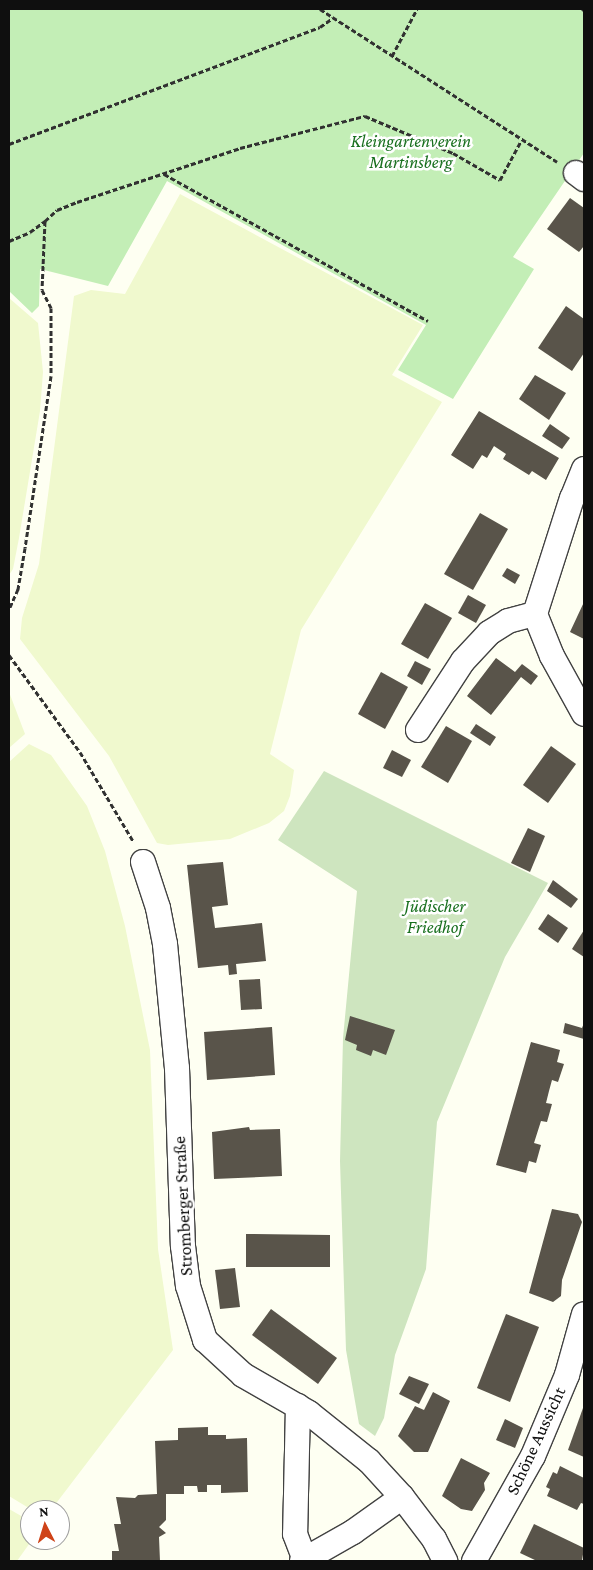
<!DOCTYPE html>
<html>
<head>
<meta charset="utf-8">
<style>
	body { margin:0 }
	#map { position:relative; width:593px; height:1570px; overflow:hidden; background:#fefff2; font-family:"Crimson Pro",serif }
	div>[style] { position:absolute }
	[style*='--x'] { left:calc(var(--x)*1px); top:calc(var(--y)*1px); width:calc(var(--w)*1px); rotate:calc(var(--a)*1deg) }
	.farmland>* { inset:0; background:#f0f9ce }
	.green>* { inset:0; background:#c3eeb6 }
	.cemetery>* { inset:0; background:#cee5bf }
	.building>* { inset:0; background:#59544a }
	.path>* { height:3px; margin-top:-1.5px; transform-origin:0; background:repeating-linear-gradient(90deg,#313131 0 5px,transparent 0 7.5px) }
	.roads { filter:drop-shadow(1px 0 #424242) drop-shadow(-1px 0 #424242) drop-shadow(0 1px #424242) drop-shadow(0 -1px #424242) }
	.minor>* { height:24px; margin:-12px; padding:0 12px; transform-origin:12px; border-radius:12px; background:#fff }
	span { translate:-50% -50%; white-space:nowrap; text-align:center; line-height:1.15; -webkit-text-stroke:5px #fff; paint-order:stroke }
	.park-label { font-size:18px; color:#186f1e; font-style:italic }
	.street-label { font-size:18px; color:#0f0f0f }
	.frame { position:absolute; inset:0; border:10px solid #0f0f0f; pointer-events:none }
	.north { position:absolute; left:20px; top:1500px; width:50px; height:50px; box-sizing:border-box; background:#fff; border:1px solid #9f9f9f; border-radius:50%; rotate:355deg; font-size:14px; font-weight:700; line-height:20px; text-align:center; color:#0f0f0f }
	.north::after { content:''; display:block; margin:auto; width:18px; height:22px; background:#cf4318; clip-path:polygon(50% 0,100% 100%,50% 72%,0 100%) }
</style>
</head>
<body>
<div id="map">
	<div class="farmland">
		<i style="clip-path:polygon(180px 194px,423px 325px,392px 375px,442px 402px,301px 630px,270px 754px,294px 770px,290px 796px,284px 811px,269px 823px,230px 839px,168px 845px,157px 843px,109px 756px,20px 639px,22px 618px,39px 564px,74px 296px,91px 290px,125px 294px)"></i>
		<i style="clip-path:polygon(9px 298px,38px 323px,43px 372px,40px 411px,19px 538px,13px 569px,9px 575px)"></i>
		<i style="clip-path:polygon(9px 692px,25px 734px,9px 748px)"></i>
		<i style="clip-path:polygon(29px 744px,51px 755px,87px 806px,105px 851px,125px 926px,150px 1050px,158px 1249px,173px 1350px,51px 1510px,32px 1510px,9px 1496px,9px 762px)"></i>
		<i style="clip-path:polygon(9px 1509px,30px 1521px,32px 1540px,17px 1561px,9px 1561px)"></i>
	</div>
	<div class="green">
		<i style="clip-path:polygon(9px 9px,584px 9px,584px 153px,513px 257px,534px 269px,453px 399px,398px 370px,426px 325px,167px 181px,108px 286px,40px 269px,39px 306px,32px 313px,9px 291px)"></i>
	</div>
	<div class="cemetery">
		<i style="clip-path:polygon(324px 771px,548px 883px,505px 957px,437px 1122px,426px 1269px,395px 1355px,384px 1418px,375px 1436px,359px 1424px,346px 1350px,340px 1161px,343px 1038px,357px 891px,278px 840px)"></i>
	</div>
	<div class="building">
		<i style="clip-path:polygon(570px 198px,584px 208px,584px 246px,579px 252px,547px 229px)"></i>
		<i style="clip-path:polygon(566px 306px,584px 319px,584px 353px,572px 371px,538px 348px)"></i>
		<i style="clip-path:polygon(535px 375px,566px 393px,549px 420px,519px 399px)"></i>
		<i style="clip-path:polygon(479px 411px,559px 458px,546px 480px,532px 471px,529px 475px,503px 459px,506px 454px,494px 446px,487px 458px,482px 455px,473px 469px,451px 455px)"></i>
		<i style="clip-path:polygon(550px 424px,570px 438px,562px 449px,542px 436px)"></i>
		<i style="clip-path:polygon(480px 513px,508px 529px,473px 590px,444px 574px)"></i>
		<i style="clip-path:polygon(507px 568px,520px 575px,515px 584px,502px 576px)"></i>
		<i style="clip-path:polygon(468px 595px,486px 605px,476px 623px,458px 613px)"></i>
		<i style="clip-path:polygon(584px 602px,584px 639px,570px 632px)"></i>
		<i style="clip-path:polygon(425px 603px,452px 618px,428px 659px,401px 644px)"></i>
		<i style="clip-path:polygon(496px 658px,515px 672px,522px 664px,538px 676px,531px 685px,521px 677px,491px 715px,467px 696px)"></i>
		<i style="clip-path:polygon(415px 661px,431px 669px,422px 685px,407px 676px)"></i>
		<i style="clip-path:polygon(381px 672px,408px 687px,385px 729px,358px 714px)"></i>
		<i style="clip-path:polygon(476px 724px,496px 737px,490px 746px,470px 733px)"></i>
		<i style="clip-path:polygon(446px 726px,472px 741px,448px 783px,421px 767px)"></i>
		<i style="clip-path:polygon(551px 746px,576px 764px,548px 803px,523px 785px)"></i>
		<i style="clip-path:polygon(392px 750px,411px 760px,402px 777px,383px 768px)"></i>
		<i style="clip-path:polygon(528px 828px,545px 836px,530px 872px,511px 863px)"></i>
		<i style="clip-path:polygon(223px 862px,228px 905px,212px 907px,215px 928px,262px 923px,266px 961px,236px 964px,237px 974px,229px 975px,228px 965px,198px 968px,187px 865px)"></i>
		<i style="clip-path:polygon(553px 880px,578px 899px,571px 908px,547px 891px)"></i>
		<i style="clip-path:polygon(548px 914px,568px 928px,558px 943px,538px 929px)"></i>
		<i style="clip-path:polygon(584px 930px,584px 957px,572px 949px)"></i>
		<i style="clip-path:polygon(260px 979px,262px 1009px,241px 1010px,239px 980px)"></i>
		<i style="clip-path:polygon(350px 1016px,395px 1030px,386px 1055px,373px 1050px,371px 1056px,356px 1050px,357px 1045px,345px 1040px)"></i>
		<i style="clip-path:polygon(565px 1023px,582px 1028px,584px 1023px,584px 1039px,563px 1033px)"></i>
		<i style="clip-path:polygon(272px 1027px,275px 1075px,207px 1080px,204px 1032px)"></i>
		<i style="clip-path:polygon(531px 1042px,560px 1050px,557px 1062px,564px 1064px,558px 1082px,552px 1080px,549px 1091px,546px 1103px,552px 1104px,547px 1122px,541px 1121px,534px 1143px,541px 1145px,536px 1163px,529px 1161px,526px 1173px,496px 1165px)"></i>
		<i style="clip-path:polygon(249px 1127px,250px 1130px,280px 1129px,282px 1176px,214px 1179px,212px 1132px)"></i>
		<i style="clip-path:polygon(552px 1209px,578px 1214px,582px 1222px,562px 1280px,561px 1296px,553px 1302px,529px 1293px)"></i>
		<i style="clip-path:polygon(246px 1234px,330px 1235px,330px 1267px,246px 1267px)"></i>
		<i style="clip-path:polygon(235px 1268px,240px 1307px,220px 1309px,215px 1270px)"></i>
		<i style="clip-path:polygon(271px 1309px,337px 1358px,318px 1384px,252px 1335px)"></i>
		<i style="clip-path:polygon(506px 1314px,539px 1327px,510px 1402px,477px 1388px)"></i>
		<i style="clip-path:polygon(409px 1376px,429px 1384px,419px 1404px,399px 1394px)"></i>
		<i style="clip-path:polygon(433px 1392px,450px 1401px,428px 1452px,414px 1452px,398px 1436px,415px 1406px,424px 1410px)"></i>
		<i style="clip-path:polygon(583px 1408px,584px 1408px,584px 1457px,568px 1450px)"></i>
		<i style="clip-path:polygon(505px 1419px,523px 1428px,515px 1448px,496px 1440px)"></i>
		<i style="clip-path:polygon(208px 1427px,208px 1435px,226px 1435px,226px 1439px,247px 1438px,248px 1492px,221px 1493px,221px 1485px,207px 1485px,207px 1492px,198px 1492px,197px 1486px,184px 1486px,184px 1494px,166px 1494px,166px 1520px,159px 1527px,166px 1533px,159px 1537px,160px 1561px,112px 1561px,112px 1551px,119px 1551px,114px 1524px,121px 1524px,116px 1497px,135px 1498px,138px 1495px,157px 1494px,155px 1441px,178px 1440px,178px 1428px)"></i>
		<i style="clip-path:polygon(461px 1458px,490px 1473px,484px 1483px,485px 1490px,472px 1511px,461px 1509px,442px 1496px)"></i>
		<i style="clip-path:polygon(560px 1466px,584px 1478px,584px 1504px,581px 1503px,577px 1510px,547px 1496px,550px 1489px,546px 1487px,553px 1472px,557px 1474px)"></i>
		<i style="clip-path:polygon(534px 1524px,584px 1548px,582px 1561px,537px 1561px,520px 1553px)"></i>
	</div>
	<div class="path">
		<i style="--x:320;--y:9;--w:282;--a:32.8"></i>
		<i style="--x:582;--y:9;--w:2;--a:27"></i>
		<i style="--x:392;--y:56;--w:53;--a:-62"></i>
		<i style="--x:9;--y:144;--w:332;--a:-20.6"></i>
		<i style="--x:320;--y:27;--w:16;--a:-35"></i>
		<i style="--x:164;--y:174;--w:302;--a:29.1"></i>
		<i style="--x:45;--y:221;--w:16;--a:-43"></i>
		<i style="--x:57;--y:210;--w:22;--a:-22"></i>
		<i style="--x:77;--y:202;--w:172;--a:-18.3"></i>
		<i style="--x:240;--y:148;--w:129;--a:-14.4"></i>
		<i style="--x:365;--y:116;--w:95;--a:22.8"></i>
		<i style="--x:453;--y:153;--w:54;--a:29.9"></i>
		<i style="--x:500;--y:180;--w:44;--a:-61.7"></i>
		<i style="--x:9;--y:241;--w:23;--a:-23"></i>
		<i style="--x:30;--y:232;--w:19;--a:-36"></i>
		<i style="--x:45;--y:221;--w:69;--a:92.5"></i>
		<i style="--x:42;--y:290;--w:20;--a:63"></i>
		<i style="--x:51;--y:308;--w:68;--a:90"></i>
		<i style="--x:51;--y:376;--w:174;--a:98.6"></i>
		<i style="--x:25;--y:548;--w:42;--a:99.7"></i>
		<i style="--x:18;--y:589;--w:22;--a:114"></i>
		<i style="--x:9;--y:655;--w:120;--a:53.8"></i>
		<i style="--x:80;--y:752;--w:104;--a:59.2"></i>
	</div>
	<div class="roads">
		<div class="minor">
			<i style="--x:576;--y:173;--w:10;--a:37"></i>
			<i style="--x:584;--y:469;--w:31;--a:112"></i>
			<i style="--x:572;--y:498;--w:122;--a:107.7"></i>
			<i style="--x:535;--y:614;--w:45;--a:68"></i>
			<i style="--x:552;--y:656;--w:66;--a:61.1"></i>
			<i style="--x:418;--y:730;--w:82;--a:-56.9"></i>
			<i style="--x:463;--y:661;--w:38;--a:-47"></i>
			<i style="--x:489;--y:633;--w:22;--a:-32"></i>
			<i style="--x:508;--y:621;--w:28;--a:-15"></i>
			<i style="--x:143;--y:862;--w:48;--a:71.9"></i>
			<i style="--x:158;--y:908;--w:37;--a:79"></i>
			<i style="--x:165;--y:944;--w:125;--a:84.5"></i>
			<i style="--x:177;--y:1068;--w:178;--a:88.1"></i>
			<i style="--x:183;--y:1246;--w:40;--a:82.9"></i>
			<i style="--x:188;--y:1286;--w:57;--a:72.5"></i>
			<i style="--x:205;--y:1340;--w:52;--a:42.6"></i>
			<i style="--x:243;--y:1375;--w:76;--a:29.9"></i>
			<i style="--x:309;--y:1413;--w:77;--a:38.7"></i>
			<i style="--x:369;--y:1461;--w:49;--a:47.5"></i>
			<i style="--x:402;--y:1497;--w:53;--a:52.7"></i>
			<i style="--x:434;--y:1539;--w:25;--a:63"></i>
			<i style="--x:298;--y:1406;--w:128;--a:91.3"></i>
			<i style="--x:295;--y:1534;--w:28;--a:69"></i>
			<i style="--x:302;--y:1561;--w:59;--a:-29.6"></i>
			<i style="--x:353;--y:1532;--w:60;--a:-35.5"></i>
			<i style="--x:474;--y:1561;--w:120;--a:-60.7"></i>
			<i style="--x:533;--y:1456;--w:88;--a:-67.2"></i>
			<i style="--x:567;--y:1375;--w:63;--a:-74.4"></i>
		</div>
	</div>
	<div class="park-label">
		<span style="left:411px;top:152px">Kleingartenverein<br>Martinsberg</span>
		<span style="left:435px;top:917px">Jüdischer<br>Friedhof</span>
	</div>
	<div class="street-label">
		<span style="left:183px;top:1206px;rotate:-93deg">Stromberger Straße</span>
		<span style="left:536px;top:1441px;rotate:-65deg">Schöne Aussicht</span>
	</div>
	<div class="frame"></div>
	<div class="north">N</div>
</div>
</body>
</html>
